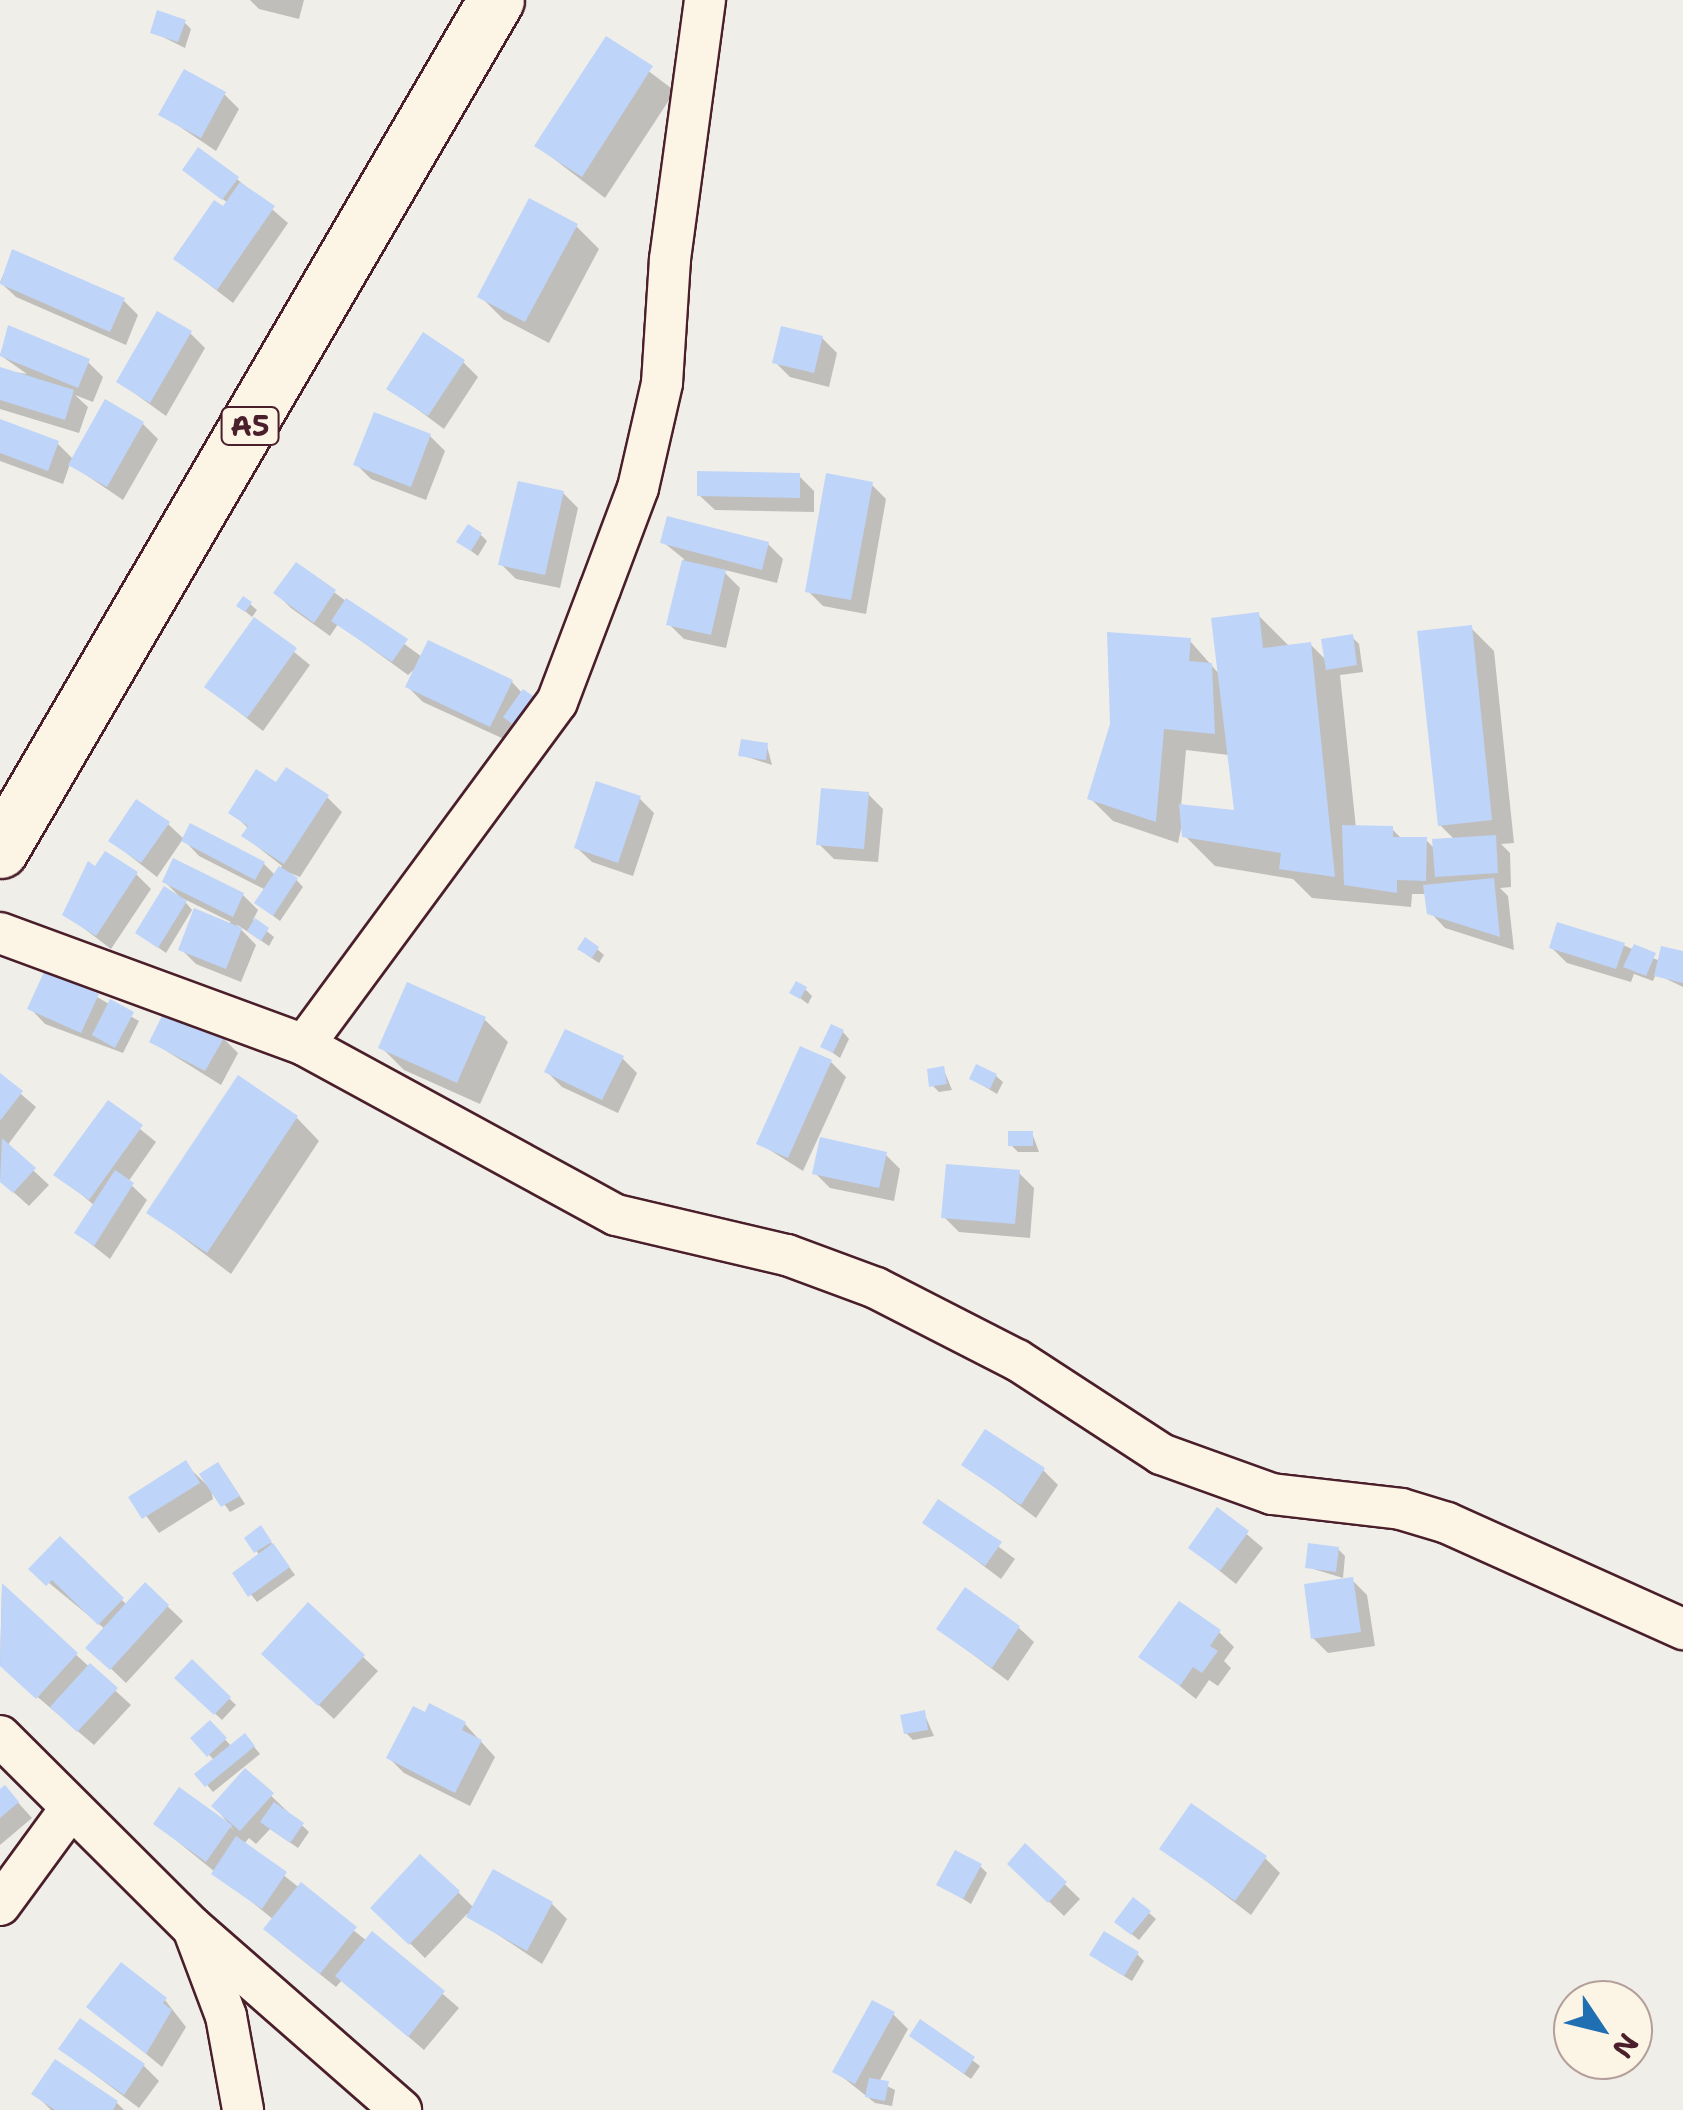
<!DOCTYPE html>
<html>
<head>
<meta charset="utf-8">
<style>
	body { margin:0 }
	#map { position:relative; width:1683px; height:2110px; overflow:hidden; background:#f0eee9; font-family:"Shantell Sans",sans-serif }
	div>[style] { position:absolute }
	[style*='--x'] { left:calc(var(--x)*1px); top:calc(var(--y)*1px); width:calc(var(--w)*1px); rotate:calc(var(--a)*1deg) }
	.shadow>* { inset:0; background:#0003 }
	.building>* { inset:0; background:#bed4f9 }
	.roads { filter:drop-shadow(2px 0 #4a1f2b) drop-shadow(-2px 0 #4a1f2b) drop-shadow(0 2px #4a1f2b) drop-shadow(0 -2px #4a1f2b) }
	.street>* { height:40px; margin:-20px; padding:0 20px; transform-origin:20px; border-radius:20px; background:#fcf5e5 }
	.primary>* { height:55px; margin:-27.5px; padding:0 27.5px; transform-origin:27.5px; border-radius:27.5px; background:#fcf5e5 }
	span { translate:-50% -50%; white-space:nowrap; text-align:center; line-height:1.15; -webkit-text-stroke:10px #fcf5e5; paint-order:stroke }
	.shield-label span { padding:2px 8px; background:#fcf5e5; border:2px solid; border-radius:8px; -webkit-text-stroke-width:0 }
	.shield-label { font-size:28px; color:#4a1f2b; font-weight:700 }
	.north { position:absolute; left:1553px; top:1980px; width:100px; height:100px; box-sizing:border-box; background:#fcf5e5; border:2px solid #b59f9b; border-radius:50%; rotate:125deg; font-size:28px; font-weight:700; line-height:40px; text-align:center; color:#4a1f2b }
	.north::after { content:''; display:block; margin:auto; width:35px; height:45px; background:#1f6fb2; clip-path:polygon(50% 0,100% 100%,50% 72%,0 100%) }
</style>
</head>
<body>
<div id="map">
	<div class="shadow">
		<i style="clip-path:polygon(250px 0,304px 0,299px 19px,259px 9px)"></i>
		<i style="clip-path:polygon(184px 22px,191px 29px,185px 48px,153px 32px)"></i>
		<i style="clip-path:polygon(606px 39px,675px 91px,605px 198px,537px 146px)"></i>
		<i style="clip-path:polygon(224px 94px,239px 109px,216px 151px,161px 114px)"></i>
		<i style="clip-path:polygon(192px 176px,237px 179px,288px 223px,233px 303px,176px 259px,228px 203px)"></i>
		<i style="clip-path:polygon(576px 226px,599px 249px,549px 343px,503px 319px,480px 296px)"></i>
		<i style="clip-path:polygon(14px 252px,123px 300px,138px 315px,126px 345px,16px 297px,0 282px)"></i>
		<i style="clip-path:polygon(9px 329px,88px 362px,103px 377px,93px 402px,75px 395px,88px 407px,79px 433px,0 409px,0 370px,27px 374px,0 355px)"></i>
		<i style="clip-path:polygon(190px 333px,205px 348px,166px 416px,119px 382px)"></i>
		<i style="clip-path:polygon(822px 338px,837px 353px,829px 387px,790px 377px,775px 362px)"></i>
		<i style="clip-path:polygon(463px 362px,478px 377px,444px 429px,389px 388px)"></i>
		<i style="clip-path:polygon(0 422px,57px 443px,74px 460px,143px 424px,158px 439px,123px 500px,70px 464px,63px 484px,0 461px)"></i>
		<i style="clip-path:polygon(430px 436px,445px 451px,426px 500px,371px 479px,356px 464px)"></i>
		<i style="clip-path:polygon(799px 476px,814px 491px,814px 512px,715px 510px,699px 495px)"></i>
		<i style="clip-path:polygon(871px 484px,886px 499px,866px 614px,823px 606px,808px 591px)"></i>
		<i style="clip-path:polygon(563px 493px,578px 508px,560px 588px,516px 579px,501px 564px)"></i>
		<i style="clip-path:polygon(481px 535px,487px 541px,478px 556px,459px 542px)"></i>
		<i style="clip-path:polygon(663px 542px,768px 544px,783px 559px,777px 583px,721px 569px,740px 588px,726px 648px,684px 639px,669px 624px,684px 559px)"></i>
		<i style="clip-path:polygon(297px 565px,422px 657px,512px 682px,523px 694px,506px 740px,423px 702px,408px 687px,418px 666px,408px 675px,338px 624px,330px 636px,291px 608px,276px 593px)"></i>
		<i style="clip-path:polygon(250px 604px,257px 610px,252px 617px,239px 606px)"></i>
		<i style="clip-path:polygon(evenodd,1258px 615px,1288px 645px,1310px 644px,1327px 661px,1352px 637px,1359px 644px,1363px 672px,1340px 675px,1356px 828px,1392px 829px,1403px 840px,1426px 840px,1435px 849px,1455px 840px,1440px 825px,1471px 628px,1494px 651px,1514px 843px,1501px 844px,1510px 853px,1511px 887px,1500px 888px,1508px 896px,1514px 950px,1445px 928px,1430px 912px,1427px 894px,1412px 894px,1411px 907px,1312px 898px,1293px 879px,1215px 866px,1185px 836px,1183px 820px,1178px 843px,1113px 821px,1090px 798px,1190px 641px,1220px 675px,1258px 615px,1186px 750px,1229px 755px,1236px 813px,1181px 807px,1186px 750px)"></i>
		<i style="clip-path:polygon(255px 620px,310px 665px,263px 731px,207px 687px)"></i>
		<i style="clip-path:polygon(767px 746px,772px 765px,741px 755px)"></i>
		<i style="clip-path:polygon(277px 786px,327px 797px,342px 812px,300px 877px,290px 873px,303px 887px,280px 921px,264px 909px,266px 890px,199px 856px,183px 839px,157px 877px,111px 841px,168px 824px,185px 840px,264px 864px,276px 876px,282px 866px,244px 836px,249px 829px,231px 812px)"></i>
		<i style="clip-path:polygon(868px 794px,883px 809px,878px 862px,834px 859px,819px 844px)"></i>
		<i style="clip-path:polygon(639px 798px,654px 813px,633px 876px,592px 862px,576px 847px)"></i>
		<i style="clip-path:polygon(136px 874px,151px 889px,111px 949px,65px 914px)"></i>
		<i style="clip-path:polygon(165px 882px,243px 895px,258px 910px,253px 920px,274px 937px,269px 946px,236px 924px,256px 945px,241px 982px,196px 964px,181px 949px,231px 922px,182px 898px,192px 910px,166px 953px,138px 933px,179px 896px)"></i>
		<i style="clip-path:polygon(1623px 945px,1660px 961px,1683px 954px,1683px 987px,1656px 974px,1653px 981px,1634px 974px,1631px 982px,1567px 963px,1552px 948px)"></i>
		<i style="clip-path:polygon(597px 949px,604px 955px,599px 963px,587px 955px)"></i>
		<i style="clip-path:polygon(805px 989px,812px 996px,808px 1004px,792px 992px)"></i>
		<i style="clip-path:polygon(97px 997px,139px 1021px,123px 1053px,45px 1024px,30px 1008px)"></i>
		<i style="clip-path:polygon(485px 1020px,508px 1042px,480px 1104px,404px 1070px,381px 1047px)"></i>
		<i style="clip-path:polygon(843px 1032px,849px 1039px,840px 1058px,823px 1046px)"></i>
		<i style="clip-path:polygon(223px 1038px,238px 1053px,221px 1085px,152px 1042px)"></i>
		<i style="clip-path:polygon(622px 1058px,637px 1073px,618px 1113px,562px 1087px,547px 1072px)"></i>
		<i style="clip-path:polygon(831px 1062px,846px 1077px,803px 1171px,759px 1143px)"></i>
		<i style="clip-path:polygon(943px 1068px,952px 1090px,939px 1092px,932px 1085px)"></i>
		<i style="clip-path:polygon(0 1076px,36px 1107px,7px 1146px,49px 1185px,29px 1206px,0 1180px)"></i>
		<i style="clip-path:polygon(996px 1076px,1003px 1082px,997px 1094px,972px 1079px)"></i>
		<i style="clip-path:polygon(108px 1103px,156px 1142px,128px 1182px,147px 1200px,110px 1259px,77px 1233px,95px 1206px,57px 1174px)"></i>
		<i style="clip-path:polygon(297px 1118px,319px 1141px,231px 1274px,149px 1212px)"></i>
		<i style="clip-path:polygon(1032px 1133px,1039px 1152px,1018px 1152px,1011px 1145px)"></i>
		<i style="clip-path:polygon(885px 1154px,900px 1169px,894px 1201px,830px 1188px,815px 1173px)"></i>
		<i style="clip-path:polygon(1019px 1173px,1034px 1188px,1030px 1238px,959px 1232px,944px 1217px)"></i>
		<i style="clip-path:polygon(185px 1464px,207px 1485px,224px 1472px,245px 1504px,230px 1512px,210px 1485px,213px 1499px,159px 1533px,132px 1497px)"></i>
		<i style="clip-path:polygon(965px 1465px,1043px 1470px,1058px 1485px,1036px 1518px)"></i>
		<i style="clip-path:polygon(939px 1502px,1015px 1559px,1001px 1579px,925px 1522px)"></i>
		<i style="clip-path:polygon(1218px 1510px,1263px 1548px,1236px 1584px,1191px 1548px)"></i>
		<i style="clip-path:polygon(261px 1529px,295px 1575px,257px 1602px,235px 1574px,260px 1556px,247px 1538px)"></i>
		<i style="clip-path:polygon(60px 1539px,127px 1605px,145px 1585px,183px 1621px,126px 1683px,104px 1662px,105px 1629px,32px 1569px)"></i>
		<i style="clip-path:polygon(1338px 1549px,1345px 1556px,1343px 1578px,1307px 1567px)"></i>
		<i style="clip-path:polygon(1352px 1580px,1367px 1595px,1375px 1646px,1328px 1653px,1313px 1638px)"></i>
		<i style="clip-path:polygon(2px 1587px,131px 1705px,94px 1745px,0 1665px)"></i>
		<i style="clip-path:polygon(1019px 1628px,1034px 1642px,1008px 1681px,939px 1629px)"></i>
		<i style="clip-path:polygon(1219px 1632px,1234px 1647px,1224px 1661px,1231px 1668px,1218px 1686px,1209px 1680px,1196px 1699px,1142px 1656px)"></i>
		<i style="clip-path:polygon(363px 1657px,378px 1671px,334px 1719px,279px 1668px)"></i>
		<i style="clip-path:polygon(192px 1663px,236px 1705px,222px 1720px,177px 1678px)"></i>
		<i style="clip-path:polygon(430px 1707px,465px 1724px,495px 1757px,470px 1806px,404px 1773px,389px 1758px)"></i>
		<i style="clip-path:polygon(924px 1713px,934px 1736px,913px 1740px,906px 1733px)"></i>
		<i style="clip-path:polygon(210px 1723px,232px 1747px,251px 1743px,260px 1754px,213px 1792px,198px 1774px,215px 1761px,193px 1738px)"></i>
		<i style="clip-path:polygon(245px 1771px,309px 1832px,298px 1848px,270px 1829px,256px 1844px,249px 1838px,244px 1844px,367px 1941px,373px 1934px,459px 2008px,424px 2050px,342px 1980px,336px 1987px,282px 1944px,267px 1929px,274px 1920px,156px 1824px,180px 1791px,233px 1829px,214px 1806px)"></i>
		<i style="clip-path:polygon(5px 1788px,32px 1818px,0 1845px,0 1793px)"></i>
		<i style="clip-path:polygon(1026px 1847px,1080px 1899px,1064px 1916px,1010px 1864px)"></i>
		<i style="clip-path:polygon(1163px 1848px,1265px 1858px,1280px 1873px,1251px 1915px)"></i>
		<i style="clip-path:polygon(980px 1866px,987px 1873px,971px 1904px,939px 1884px)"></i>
		<i style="clip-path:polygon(458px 1892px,474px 1908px,552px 1904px,567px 1919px,542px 1964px,467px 1914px,425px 1958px,374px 1908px)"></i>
		<i style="clip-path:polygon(1149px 1913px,1156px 1919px,1139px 1940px,1124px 1928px)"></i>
		<i style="clip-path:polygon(1137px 1954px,1144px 1961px,1132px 1981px,1099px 1961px)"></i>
		<i style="clip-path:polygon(165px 2000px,186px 2027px,162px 2067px,89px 2007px)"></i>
		<i style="clip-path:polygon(893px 2014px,908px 2029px,879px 2082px,895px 2090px,892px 2106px,875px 2103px,835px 2071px)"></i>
		<i style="clip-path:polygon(921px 2022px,980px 2066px,971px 2079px,919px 2042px)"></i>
		<i style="clip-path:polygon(61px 2049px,144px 2066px,159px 2081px,139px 2108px)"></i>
		<i style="clip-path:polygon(55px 2062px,117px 2103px,124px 2110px,51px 2110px,34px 2093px)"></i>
	</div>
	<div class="building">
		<i style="clip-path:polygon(157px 10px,186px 20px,178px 42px,150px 33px)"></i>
		<i style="clip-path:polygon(606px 36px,653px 66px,582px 177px,534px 146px)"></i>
		<i style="clip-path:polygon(184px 69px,226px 92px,201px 138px,158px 115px)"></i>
		<i style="clip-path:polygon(198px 147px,239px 177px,222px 200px,182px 170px)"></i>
		<i style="clip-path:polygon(240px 182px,275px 206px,217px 290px,173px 259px,214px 200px,223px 206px)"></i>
		<i style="clip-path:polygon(529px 198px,578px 224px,525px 322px,477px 297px)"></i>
		<i style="clip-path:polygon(12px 249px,125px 298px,110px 332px,0 284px)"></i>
		<i style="clip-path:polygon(157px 311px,192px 331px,150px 403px,116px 382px)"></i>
		<i style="clip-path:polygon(8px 325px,90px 359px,78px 388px,0 356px)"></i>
		<i style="clip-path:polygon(781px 326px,823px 336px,814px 373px,772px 363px)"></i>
		<i style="clip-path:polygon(423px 332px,465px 360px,428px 416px,386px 389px)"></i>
		<i style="clip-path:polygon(0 367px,74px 390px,65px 420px,0 400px)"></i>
		<i style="clip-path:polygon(105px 399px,144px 422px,107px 487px,68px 465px)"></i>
		<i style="clip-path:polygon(374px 412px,431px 434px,411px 487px,353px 465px)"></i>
		<i style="clip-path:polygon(0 419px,59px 441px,48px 471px,0 453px)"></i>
		<i style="clip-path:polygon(697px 471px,800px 473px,800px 498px,697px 496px)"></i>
		<i style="clip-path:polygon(826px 473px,873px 482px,851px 600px,805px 592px)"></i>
		<i style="clip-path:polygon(518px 481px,564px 491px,545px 575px,498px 565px)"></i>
		<i style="clip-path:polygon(667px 516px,769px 542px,762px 570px,660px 543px)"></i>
		<i style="clip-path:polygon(468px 524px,482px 533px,471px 551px,456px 542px)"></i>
		<i style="clip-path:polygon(682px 560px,726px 570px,711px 635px,666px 625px)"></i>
		<i style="clip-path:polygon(296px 562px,336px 590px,314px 623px,273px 593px)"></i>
		<i style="clip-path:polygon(243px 596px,252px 602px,245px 612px,236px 606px)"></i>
		<i style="clip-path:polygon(346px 598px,408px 639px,392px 662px,331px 621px)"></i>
		<i style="clip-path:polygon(1259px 612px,1263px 648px,1311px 642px,1335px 877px,1279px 869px,1281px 853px,1182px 837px,1179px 804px,1234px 810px,1211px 618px)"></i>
		<i style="clip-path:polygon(254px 617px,297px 648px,247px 718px,204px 687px)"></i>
		<i style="clip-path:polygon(1472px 625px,1492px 820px,1438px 826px,1417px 631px)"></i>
		<i style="clip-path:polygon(1107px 632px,1191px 638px,1189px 661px,1212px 663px,1215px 734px,1164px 729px,1156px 822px,1087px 799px,1110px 724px)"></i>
		<i style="clip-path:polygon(1353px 634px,1357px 665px,1326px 670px,1321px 639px)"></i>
		<i style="clip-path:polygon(428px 640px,513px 680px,490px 727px,405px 687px)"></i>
		<i style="clip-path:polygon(523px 689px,544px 704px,523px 732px,503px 717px)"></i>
		<i style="clip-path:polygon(741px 739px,768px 743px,766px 760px,738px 756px)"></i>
		<i style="clip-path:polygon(286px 767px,329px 795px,284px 864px,241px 836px,248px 826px,228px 813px,256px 769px,276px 782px)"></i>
		<i style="clip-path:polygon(596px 781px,641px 796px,618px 863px,574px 848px)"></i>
		<i style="clip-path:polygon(821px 788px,869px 792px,864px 849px,816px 845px)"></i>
		<i style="clip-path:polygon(136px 799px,170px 822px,141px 863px,108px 841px)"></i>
		<i style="clip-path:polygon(190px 823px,265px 862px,255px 880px,181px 841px)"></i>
		<i style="clip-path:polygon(1342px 825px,1393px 826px,1393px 837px,1427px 837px,1426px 881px,1397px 880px,1397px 893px,1344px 885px)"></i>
		<i style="clip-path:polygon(1496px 835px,1498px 873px,1435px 877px,1432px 839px)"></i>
		<i style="clip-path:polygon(105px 851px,138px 872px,96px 936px,62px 915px,88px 861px,95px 866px)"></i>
		<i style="clip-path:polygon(173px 858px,244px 893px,233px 917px,162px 882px)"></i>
		<i style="clip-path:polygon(279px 866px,298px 878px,273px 916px,254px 903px)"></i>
		<i style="clip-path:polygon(1494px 878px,1500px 937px,1427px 914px,1423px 885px)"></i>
		<i style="clip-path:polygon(164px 886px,187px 901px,158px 948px,135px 933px)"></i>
		<i style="clip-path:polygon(194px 908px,242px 928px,226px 969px,178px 950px)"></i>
		<i style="clip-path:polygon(255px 918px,269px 928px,261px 941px,247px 931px)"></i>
		<i style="clip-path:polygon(1557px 922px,1625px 943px,1616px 969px,1549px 948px)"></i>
		<i style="clip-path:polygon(585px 937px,599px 947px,592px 958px,577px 949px)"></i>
		<i style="clip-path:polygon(1634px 944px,1656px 953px,1646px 976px,1623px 967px)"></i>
		<i style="clip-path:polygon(1661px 946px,1683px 951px,1683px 983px,1654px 976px)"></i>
		<i style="clip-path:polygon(45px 970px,99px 994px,81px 1033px,27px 1009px)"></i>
		<i style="clip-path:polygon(796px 981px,807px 987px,800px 999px,789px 993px)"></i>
		<i style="clip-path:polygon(407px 982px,486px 1017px,457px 1083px,378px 1048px)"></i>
		<i style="clip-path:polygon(110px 999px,134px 1012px,115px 1048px,92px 1035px)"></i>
		<i style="clip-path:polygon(167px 1006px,225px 1036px,205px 1071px,149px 1042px)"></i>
		<i style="clip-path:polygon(831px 1024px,844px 1030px,833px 1053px,820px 1047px)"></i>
		<i style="clip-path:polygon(565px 1029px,624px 1056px,602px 1100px,544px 1072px)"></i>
		<i style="clip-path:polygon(800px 1046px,832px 1060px,788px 1158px,756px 1144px)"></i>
		<i style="clip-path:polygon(976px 1064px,997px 1074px,990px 1089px,969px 1079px)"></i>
		<i style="clip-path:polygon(944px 1066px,947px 1084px,929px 1087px,927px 1069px)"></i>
		<i style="clip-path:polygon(0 1073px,23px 1091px,0 1121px)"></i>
		<i style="clip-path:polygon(238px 1075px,298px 1116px,207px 1253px,146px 1213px)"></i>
		<i style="clip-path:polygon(108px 1100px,143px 1125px,89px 1200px,53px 1175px)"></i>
		<i style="clip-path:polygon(1008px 1131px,1033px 1131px,1033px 1146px,1008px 1146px)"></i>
		<i style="clip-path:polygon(820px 1137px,887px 1152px,879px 1188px,812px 1174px)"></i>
		<i style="clip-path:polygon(2px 1138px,36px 1168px,13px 1193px,0 1182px)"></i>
		<i style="clip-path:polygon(946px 1164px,1020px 1170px,1015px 1224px,941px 1218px)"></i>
		<i style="clip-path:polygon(115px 1170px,134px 1183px,94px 1246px,74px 1233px)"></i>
		<i style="clip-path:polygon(985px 1429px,1045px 1468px,1021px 1505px,961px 1465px)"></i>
		<i style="clip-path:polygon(186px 1460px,200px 1483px,142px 1519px,128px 1497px)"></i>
		<i style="clip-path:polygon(218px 1462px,240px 1496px,221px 1507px,199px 1474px)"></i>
		<i style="clip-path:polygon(938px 1499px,1002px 1542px,985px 1566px,922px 1523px)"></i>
		<i style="clip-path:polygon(1217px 1507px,1249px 1531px,1220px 1571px,1188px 1548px)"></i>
		<i style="clip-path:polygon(261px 1525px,272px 1542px,254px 1553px,244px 1538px)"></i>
		<i style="clip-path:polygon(60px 1536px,124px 1598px,98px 1625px,52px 1580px,46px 1586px,28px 1569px)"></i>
		<i style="clip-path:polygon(273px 1543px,290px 1567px,248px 1597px,232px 1573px)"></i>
		<i style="clip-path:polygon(1308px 1543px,1339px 1547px,1336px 1572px,1305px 1568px)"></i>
		<i style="clip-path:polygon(1353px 1577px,1361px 1632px,1311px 1639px,1304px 1584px)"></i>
		<i style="clip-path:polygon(145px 1582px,169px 1605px,110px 1670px,85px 1648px)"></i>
		<i style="clip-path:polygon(2px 1583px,78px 1653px,36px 1699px,0 1666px)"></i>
		<i style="clip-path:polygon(965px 1587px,1020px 1626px,992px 1668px,936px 1629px)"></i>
		<i style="clip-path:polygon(1179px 1601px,1221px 1630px,1210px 1646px,1218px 1651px,1202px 1673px,1193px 1667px,1180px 1686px,1138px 1657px)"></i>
		<i style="clip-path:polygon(308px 1602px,365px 1655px,318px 1706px,261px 1654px)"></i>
		<i style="clip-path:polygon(192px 1659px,231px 1697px,214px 1715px,174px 1678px)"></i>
		<i style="clip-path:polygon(90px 1663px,118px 1688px,77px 1732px,50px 1707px)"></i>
		<i style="clip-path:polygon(429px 1703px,466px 1722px,462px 1730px,482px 1740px,455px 1793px,386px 1758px,413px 1706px,425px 1712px)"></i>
		<i style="clip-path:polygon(925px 1710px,928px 1730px,904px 1734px,900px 1715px)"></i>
		<i style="clip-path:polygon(210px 1720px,227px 1738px,207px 1757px,190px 1738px)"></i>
		<i style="clip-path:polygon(245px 1733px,255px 1746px,205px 1787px,194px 1774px)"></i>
		<i style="clip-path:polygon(245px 1768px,274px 1793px,240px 1831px,211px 1806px)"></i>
		<i style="clip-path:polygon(5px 1785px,19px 1802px,0 1818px,0 1789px)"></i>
		<i style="clip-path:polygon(179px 1787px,232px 1825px,206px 1862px,153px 1824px)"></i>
		<i style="clip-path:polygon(274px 1802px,304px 1823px,290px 1843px,260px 1822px)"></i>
		<i style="clip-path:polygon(1191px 1803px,1267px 1856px,1235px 1901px,1159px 1849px)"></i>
		<i style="clip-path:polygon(236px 1836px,287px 1872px,262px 1909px,211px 1874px)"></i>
		<i style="clip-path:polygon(1025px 1843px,1067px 1882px,1048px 1903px,1007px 1864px)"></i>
		<i style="clip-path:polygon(955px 1850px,982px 1864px,963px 1899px,936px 1885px)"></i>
		<i style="clip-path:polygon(420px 1854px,460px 1891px,409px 1945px,370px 1908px)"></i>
		<i style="clip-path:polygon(493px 1869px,553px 1902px,527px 1951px,466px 1917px)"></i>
		<i style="clip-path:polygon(301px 1882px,357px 1927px,320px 1974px,263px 1929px)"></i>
		<i style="clip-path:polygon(1133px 1897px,1151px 1911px,1131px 1935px,1114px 1922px)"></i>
		<i style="clip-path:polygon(372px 1931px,445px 1991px,408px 2037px,335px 1976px)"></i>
		<i style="clip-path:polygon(1104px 1931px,1139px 1952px,1124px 1976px,1089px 1955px)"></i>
		<i style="clip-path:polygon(121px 1962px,167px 1998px,163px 2003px,172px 2010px,146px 2054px,86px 2007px)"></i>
		<i style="clip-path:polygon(872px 2000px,895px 2012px,855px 2084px,832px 2072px)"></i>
		<i style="clip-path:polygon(80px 2018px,145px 2064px,124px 2095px,58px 2049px)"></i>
		<i style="clip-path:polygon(920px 2019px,975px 2057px,964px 2074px,909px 2036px)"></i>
		<i style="clip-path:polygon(55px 2059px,118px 2101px,113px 2110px,55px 2110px,31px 2094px)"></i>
		<i style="clip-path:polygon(869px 2078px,889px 2081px,885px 2101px,865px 2097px)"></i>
	</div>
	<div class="roads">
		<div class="street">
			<i style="--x:0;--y:933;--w:324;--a:20.2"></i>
			<i style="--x:304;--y:1045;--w:355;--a:28.6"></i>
			<i style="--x:616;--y:1215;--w:176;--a:13.2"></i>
			<i style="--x:787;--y:1255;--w:95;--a:20.3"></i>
			<i style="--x:876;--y:1288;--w:158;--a:27.1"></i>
			<i style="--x:1017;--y:1360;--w:172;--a:33.1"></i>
			<i style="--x:1161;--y:1454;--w:118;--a:19.8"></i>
			<i style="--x:1272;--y:1494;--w:130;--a:6.6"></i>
			<i style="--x:1401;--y:1509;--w:48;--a:16.9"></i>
			<i style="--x:1447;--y:1523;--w:259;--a:24.2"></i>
			<i style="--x:304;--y:1045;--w:426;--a:-53.6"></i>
			<i style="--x:557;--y:702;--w:121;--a:-69.2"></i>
			<i style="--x:600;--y:589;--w:108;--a:-69.4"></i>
			<i style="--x:638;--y:488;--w:108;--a:-77.1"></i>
			<i style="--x:662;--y:383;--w:124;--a:-86.3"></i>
			<i style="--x:670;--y:259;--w:261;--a:-82.3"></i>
			<i style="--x:0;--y:1736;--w:271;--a:44.9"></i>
			<i style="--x:192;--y:1927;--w:278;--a:41.2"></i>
			<i style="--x:0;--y:1905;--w:120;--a:-53.8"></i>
			<i style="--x:194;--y:1931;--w:91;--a:69.4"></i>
			<i style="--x:226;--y:2016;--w:96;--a:79.7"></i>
		</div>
		<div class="primary">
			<i style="--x:0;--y:850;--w:984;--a:-59.74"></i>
		</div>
	</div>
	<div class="shield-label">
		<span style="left:250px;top:426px">A5</span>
	</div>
	<div class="north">N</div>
</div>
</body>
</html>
